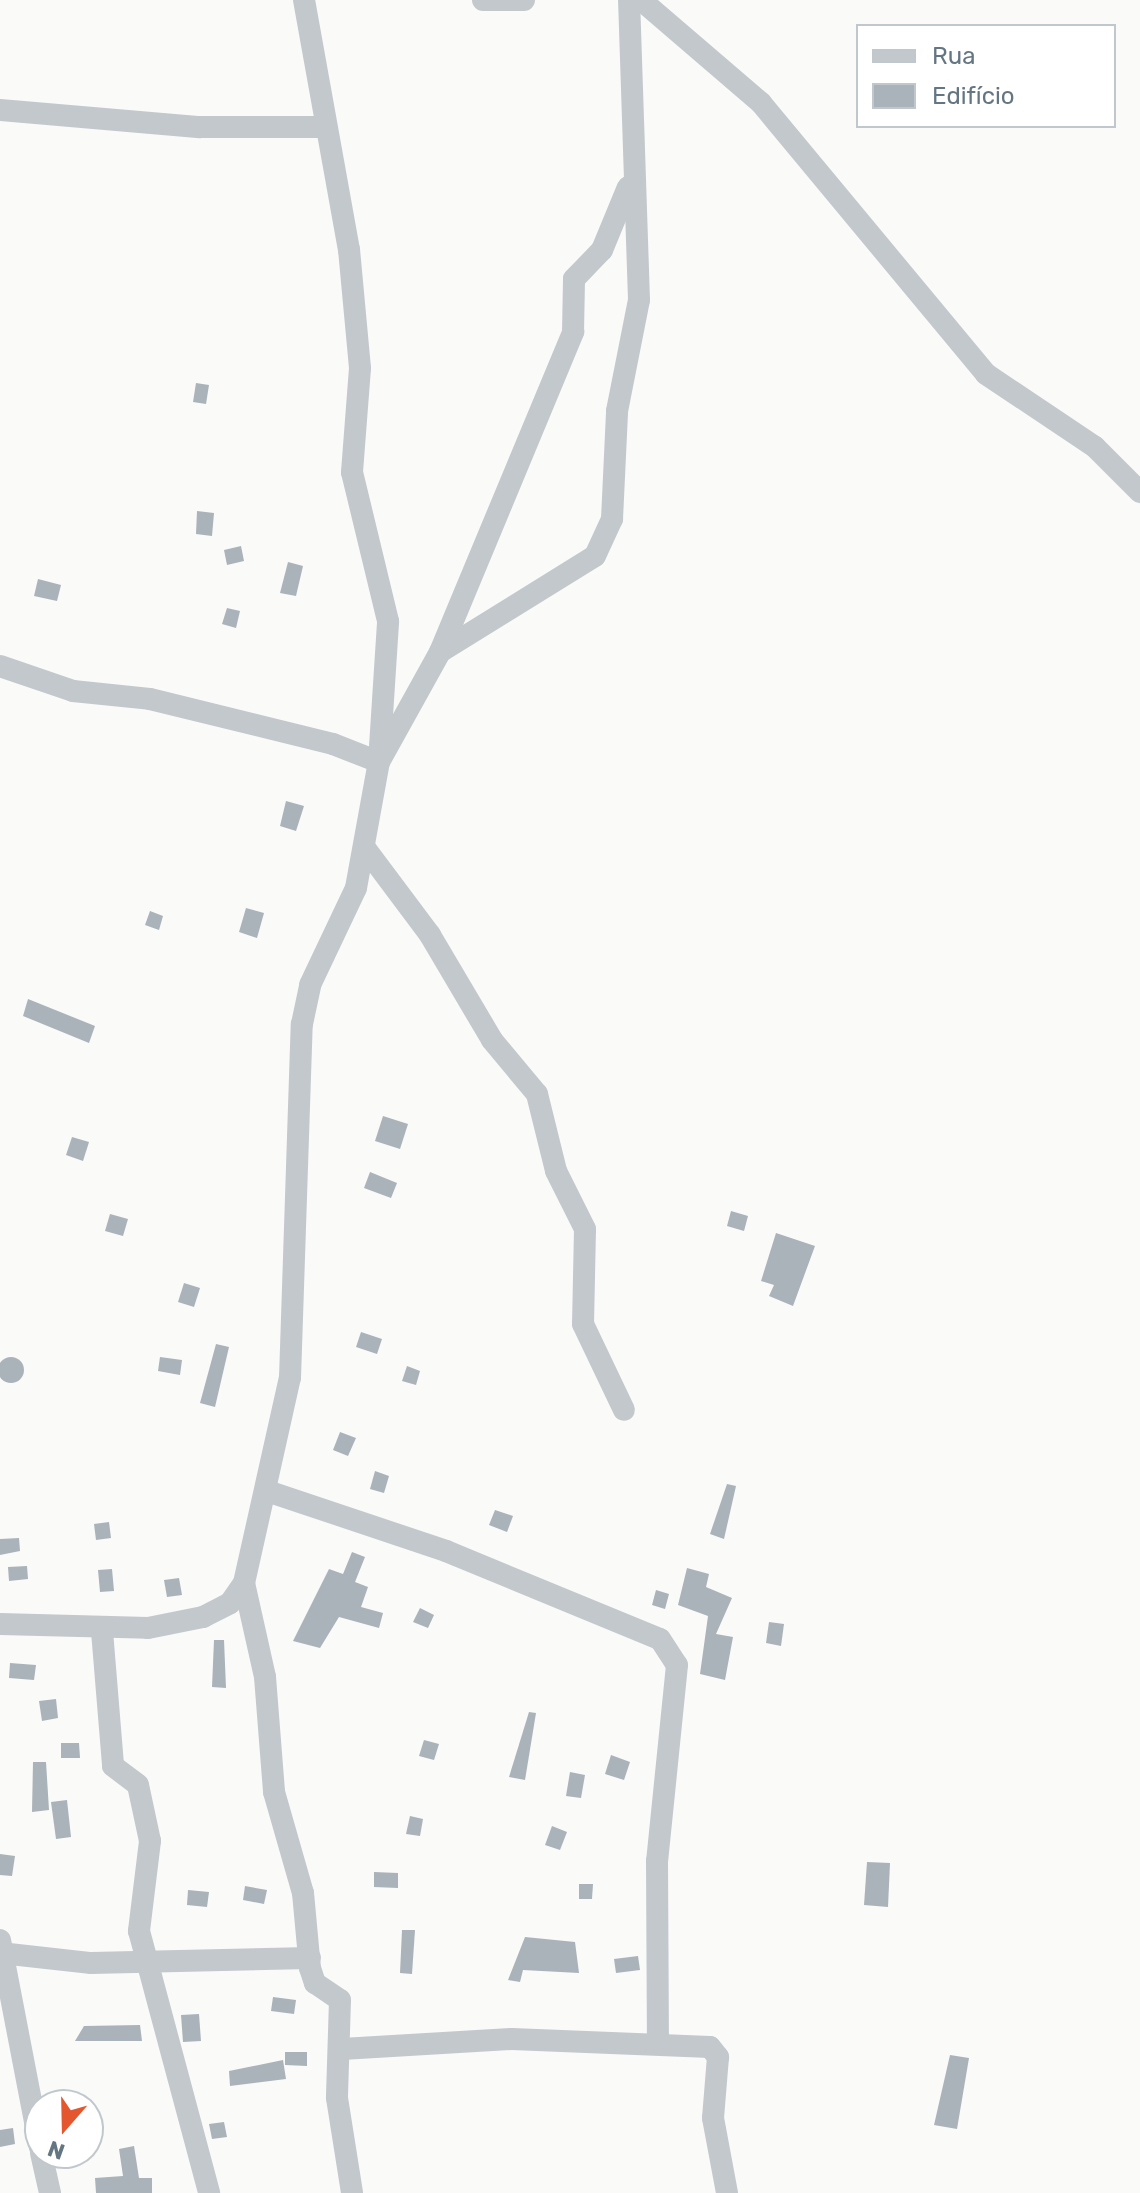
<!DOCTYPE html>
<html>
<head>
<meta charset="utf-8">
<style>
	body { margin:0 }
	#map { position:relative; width:1140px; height:2193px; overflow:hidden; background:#fafaf8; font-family:Rubik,sans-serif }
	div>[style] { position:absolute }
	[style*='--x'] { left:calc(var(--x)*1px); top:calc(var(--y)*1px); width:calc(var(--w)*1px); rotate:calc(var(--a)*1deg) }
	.building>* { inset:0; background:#aab3b9 }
	.round { border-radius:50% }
	.minor>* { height:22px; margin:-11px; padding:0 11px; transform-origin:11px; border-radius:11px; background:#c3c8cc }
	span { translate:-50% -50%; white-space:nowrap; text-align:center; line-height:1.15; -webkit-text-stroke:8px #fff; paint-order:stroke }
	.legend { position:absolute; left:856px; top:24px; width:260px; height:104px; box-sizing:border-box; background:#fff; border:2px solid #c1c8cd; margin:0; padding:10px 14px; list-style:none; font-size:24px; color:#657683 }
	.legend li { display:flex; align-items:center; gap:16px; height:40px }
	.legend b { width:40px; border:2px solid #c1c8cd }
	.north { position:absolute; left:24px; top:2089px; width:80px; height:80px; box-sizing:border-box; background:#fff; border:2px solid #c1c8cd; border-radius:50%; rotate:200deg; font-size:22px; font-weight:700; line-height:32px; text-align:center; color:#657683 }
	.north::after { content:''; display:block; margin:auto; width:28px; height:36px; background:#e4572e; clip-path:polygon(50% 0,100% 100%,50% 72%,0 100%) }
</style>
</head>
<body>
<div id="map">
	<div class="building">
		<i style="clip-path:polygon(196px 383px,209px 385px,206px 404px,193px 402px)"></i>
		<i style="clip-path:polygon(197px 511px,214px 513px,212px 536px,196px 534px)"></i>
		<i style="clip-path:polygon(241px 546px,244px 561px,227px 565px,224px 550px)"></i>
		<i style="clip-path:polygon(288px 562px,303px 566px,296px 596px,280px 593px)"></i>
		<i style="clip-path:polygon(38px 579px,61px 585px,57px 601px,34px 596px)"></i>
		<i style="clip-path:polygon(227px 608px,240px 611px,236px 628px,222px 624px)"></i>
		<i style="clip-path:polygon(286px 801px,304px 806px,296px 831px,280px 826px)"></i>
		<i style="clip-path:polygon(246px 908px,264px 913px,257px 938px,239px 932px)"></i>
		<i style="clip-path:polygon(150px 911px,163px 916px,159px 930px,145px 925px)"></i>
		<i style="clip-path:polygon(28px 999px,95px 1026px,89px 1043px,23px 1016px)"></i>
		<i style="clip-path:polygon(383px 1116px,408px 1124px,400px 1149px,375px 1141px)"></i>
		<i style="clip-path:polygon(72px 1137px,89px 1142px,83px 1161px,66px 1155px)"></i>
		<i style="clip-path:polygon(370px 1172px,397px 1183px,391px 1198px,364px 1188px)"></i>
		<i style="clip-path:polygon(731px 1211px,748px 1216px,744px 1231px,727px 1226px)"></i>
		<i style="clip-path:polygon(110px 1214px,128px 1219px,123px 1236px,105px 1231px)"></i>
		<i style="clip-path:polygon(776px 1233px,815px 1246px,793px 1306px,769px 1296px,774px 1285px,761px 1281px)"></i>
		<i style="clip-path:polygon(184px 1283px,200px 1288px,194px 1307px,178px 1302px)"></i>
		<i style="clip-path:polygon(361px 1332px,382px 1339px,377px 1354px,356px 1347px)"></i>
		<i style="clip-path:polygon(216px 1344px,229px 1347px,215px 1407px,200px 1403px)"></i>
		<i style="clip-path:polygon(160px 1357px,182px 1360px,180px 1375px,158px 1371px)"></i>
		<i class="round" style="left:-2px;top:1357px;width:26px;height:26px"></i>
		<i style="clip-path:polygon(407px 1366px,420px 1371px,416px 1385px,402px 1381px)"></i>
		<i style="clip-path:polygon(340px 1432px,356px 1438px,348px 1456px,333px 1450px)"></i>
		<i style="clip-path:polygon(375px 1471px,389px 1476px,384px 1493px,370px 1489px)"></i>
		<i style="clip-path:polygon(727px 1484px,736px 1486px,724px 1539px,710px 1534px)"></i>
		<i style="clip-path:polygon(495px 1510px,513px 1516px,507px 1532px,489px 1525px)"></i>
		<i style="clip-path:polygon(109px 1522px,111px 1538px,96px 1540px,94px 1524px)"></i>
		<i style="clip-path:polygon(19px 1538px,20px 1551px,0 1555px,0 1539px)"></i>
		<i style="clip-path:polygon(352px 1552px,365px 1557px,355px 1582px,368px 1587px,361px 1607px,383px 1613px,379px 1628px,339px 1617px,320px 1648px,293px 1641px,329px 1569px,343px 1574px)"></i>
		<i style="clip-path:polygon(27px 1566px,28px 1579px,9px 1581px,8px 1567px)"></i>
		<i style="clip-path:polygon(687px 1568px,709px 1574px,706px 1587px,732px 1598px,716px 1634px,733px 1637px,725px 1680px,700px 1674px,708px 1616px,678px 1605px)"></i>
		<i style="clip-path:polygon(112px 1569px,114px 1591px,100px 1592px,98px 1570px)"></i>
		<i style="clip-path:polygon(179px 1578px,182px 1595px,167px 1597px,164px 1580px)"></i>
		<i style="clip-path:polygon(656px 1590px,669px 1594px,665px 1609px,652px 1605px)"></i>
		<i style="clip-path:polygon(420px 1608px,434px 1615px,428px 1628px,413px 1622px)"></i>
		<i style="clip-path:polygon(769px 1622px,784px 1624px,781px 1646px,766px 1643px)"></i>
		<i style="clip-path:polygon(214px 1640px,224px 1640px,226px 1688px,212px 1687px)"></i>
		<i style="clip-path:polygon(10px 1663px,36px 1665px,34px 1680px,9px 1678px)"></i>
		<i style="clip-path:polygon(56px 1699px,58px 1718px,42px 1721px,39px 1701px)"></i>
		<i style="clip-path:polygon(529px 1712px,536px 1713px,525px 1780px,509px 1777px)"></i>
		<i style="clip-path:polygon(424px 1740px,439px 1744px,434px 1760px,419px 1756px)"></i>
		<i style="clip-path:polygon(61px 1743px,79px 1743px,80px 1758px,61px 1758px)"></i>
		<i style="clip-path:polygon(611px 1755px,630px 1762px,624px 1780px,605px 1774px)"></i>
		<i style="clip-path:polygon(33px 1762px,46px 1762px,49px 1810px,32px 1812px)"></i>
		<i style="clip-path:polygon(570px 1772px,585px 1775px,581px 1798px,566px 1796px)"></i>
		<i style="clip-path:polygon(67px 1800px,71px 1837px,56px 1839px,51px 1802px)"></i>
		<i style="clip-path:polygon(410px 1816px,423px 1819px,420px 1836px,406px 1834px)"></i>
		<i style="clip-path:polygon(552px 1826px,567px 1832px,560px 1850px,545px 1845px)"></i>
		<i style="clip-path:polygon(0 1854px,15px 1856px,12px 1876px,0 1875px)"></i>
		<i style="clip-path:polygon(867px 1862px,890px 1863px,888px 1907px,864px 1905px)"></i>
		<i style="clip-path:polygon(374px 1872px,398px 1873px,398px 1888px,374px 1887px)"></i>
		<i style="clip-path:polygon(579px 1884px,593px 1884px,592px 1899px,579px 1899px)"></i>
		<i style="clip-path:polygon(245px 1886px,267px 1890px,264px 1904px,243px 1900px)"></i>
		<i style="clip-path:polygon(188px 1890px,209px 1892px,207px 1907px,187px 1905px)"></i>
		<i style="clip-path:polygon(402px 1930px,415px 1930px,412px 1974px,400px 1973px)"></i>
		<i style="clip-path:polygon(525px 1937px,575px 1942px,579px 1973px,523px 1970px,520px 1982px,508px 1980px)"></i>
		<i style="clip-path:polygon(638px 1956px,640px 1970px,616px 1973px,614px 1959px)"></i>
		<i style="clip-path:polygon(273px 1997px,296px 2000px,294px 2014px,271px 2011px)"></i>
		<i style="clip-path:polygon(199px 2014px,201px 2041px,183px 2042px,181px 2015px)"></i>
		<i style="clip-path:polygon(140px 2025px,142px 2041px,75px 2041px,84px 2026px)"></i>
		<i style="clip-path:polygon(285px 2052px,307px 2052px,307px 2066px,285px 2065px)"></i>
		<i style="clip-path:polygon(950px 2055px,969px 2058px,957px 2129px,934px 2125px)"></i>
		<i style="clip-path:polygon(283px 2060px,286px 2079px,230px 2086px,229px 2071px)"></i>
		<i style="clip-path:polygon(224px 2122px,227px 2137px,212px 2139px,209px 2124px)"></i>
		<i style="clip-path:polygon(13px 2128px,15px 2144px,0 2147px,0 2130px)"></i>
		<i style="clip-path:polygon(134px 2146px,139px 2178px,152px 2178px,152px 2193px,96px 2193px,95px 2178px,123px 2176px,119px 2149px)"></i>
	</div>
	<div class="minor">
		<i style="--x:483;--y:0;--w:41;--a:0"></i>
		<i style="--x:641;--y:0;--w:158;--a:40.6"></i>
		<i style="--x:761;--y:103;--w:352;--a:50.3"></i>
		<i style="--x:986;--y:374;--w:131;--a:33.8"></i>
		<i style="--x:1095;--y:447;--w:64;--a:45"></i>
		<i style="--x:0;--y:110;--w:201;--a:4.9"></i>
		<i style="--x:200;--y:127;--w:124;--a:0"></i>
		<i style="--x:440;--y:652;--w:347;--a:-67.4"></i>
		<i style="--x:573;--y:332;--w:53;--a:-88.9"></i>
		<i style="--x:574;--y:279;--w:40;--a:-46"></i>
		<i style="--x:602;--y:250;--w:68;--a:-67.6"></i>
		<i style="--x:0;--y:666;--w:77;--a:18.9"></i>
		<i style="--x:73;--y:691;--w:77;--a:5.9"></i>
		<i style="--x:150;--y:699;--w:188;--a:13.8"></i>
		<i style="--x:333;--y:744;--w:49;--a:21.4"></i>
		<i style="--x:379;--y:762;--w:141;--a:-86.3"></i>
		<i style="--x:388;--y:621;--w:153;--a:-103.6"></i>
		<i style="--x:352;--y:472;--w:104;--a:-85.6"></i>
		<i style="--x:360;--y:368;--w:119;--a:-95.3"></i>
		<i style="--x:349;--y:250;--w:254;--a:-100.2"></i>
		<i style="--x:365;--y:848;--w:109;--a:53.2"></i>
		<i style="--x:430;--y:935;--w:122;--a:59.4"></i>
		<i style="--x:492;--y:1040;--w:70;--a:50.2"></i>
		<i style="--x:537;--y:1094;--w:79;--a:76.1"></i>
		<i style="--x:556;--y:1171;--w:65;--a:63.4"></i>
		<i style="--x:585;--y:1229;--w:95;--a:91.2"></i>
		<i style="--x:583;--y:1324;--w:95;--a:64.5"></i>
		<i style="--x:267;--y:1491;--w:189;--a:18.5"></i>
		<i style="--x:446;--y:1551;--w:231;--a:22.4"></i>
		<i style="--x:660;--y:1639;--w:31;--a:57"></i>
		<i style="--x:677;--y:1665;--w:197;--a:95.8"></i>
		<i style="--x:657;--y:1861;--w:179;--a:89.7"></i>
		<i style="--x:244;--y:1583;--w:96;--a:77.4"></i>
		<i style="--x:265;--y:1677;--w:115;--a:85.5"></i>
		<i style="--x:274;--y:1792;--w:105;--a:74"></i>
		<i style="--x:303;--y:1893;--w:75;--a:84.7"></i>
		<i style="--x:310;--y:1968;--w:16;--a:72"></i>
		<i style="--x:315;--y:1983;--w:30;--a:34"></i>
		<i style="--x:340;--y:2000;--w:98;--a:91.8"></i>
		<i style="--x:337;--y:2098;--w:96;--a:81"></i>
		<i style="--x:0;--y:1624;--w:148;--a:1.5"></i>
		<i style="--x:148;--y:1628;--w:56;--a:-11.3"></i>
		<i style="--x:203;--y:1617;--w:30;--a:-27"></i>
		<i style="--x:230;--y:1603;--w:24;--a:-55"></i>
		<i style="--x:244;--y:1583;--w:210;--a:-77.4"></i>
		<i style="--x:290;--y:1378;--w:354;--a:-88.1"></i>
		<i style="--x:302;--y:1024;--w:40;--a:-78"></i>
		<i style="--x:310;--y:985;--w:107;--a:-64.6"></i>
		<i style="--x:356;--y:888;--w:128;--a:-79.7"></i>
		<i style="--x:379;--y:762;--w:126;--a:-61"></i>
		<i style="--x:440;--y:652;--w:182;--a:-31.8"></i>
		<i style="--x:595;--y:556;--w:41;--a:-65.3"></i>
		<i style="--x:612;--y:519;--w:108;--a:-87.3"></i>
		<i style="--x:617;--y:411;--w:113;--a:-78.8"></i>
		<i style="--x:639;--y:300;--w:300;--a:-91.9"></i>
		<i style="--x:102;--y:1631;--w:135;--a:85.3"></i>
		<i style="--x:113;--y:1766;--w:31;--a:37"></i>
		<i style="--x:138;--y:1785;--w:57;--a:77.9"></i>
		<i style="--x:150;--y:1841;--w:91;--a:97"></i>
		<i style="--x:139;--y:1931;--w:271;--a:75"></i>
		<i style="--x:0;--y:1940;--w:211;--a:79.1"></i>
		<i style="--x:0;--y:1953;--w:92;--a:6.3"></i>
		<i style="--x:91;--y:1963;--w:219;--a:-1.3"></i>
		<i style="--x:342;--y:2049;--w:170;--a:-3.4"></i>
		<i style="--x:512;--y:2039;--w:198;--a:2.3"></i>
		<i style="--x:710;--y:2047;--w:13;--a:51"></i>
		<i style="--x:718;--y:2057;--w:61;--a:94.7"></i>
		<i style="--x:713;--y:2118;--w:76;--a:79.4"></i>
		<i style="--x:41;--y:2153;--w:41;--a:77.3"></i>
	</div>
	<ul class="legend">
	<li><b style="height:10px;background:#c3c8cc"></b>Rua</li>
	<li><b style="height:22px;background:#aab3b9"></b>Edifício</li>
	</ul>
	<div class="north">N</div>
</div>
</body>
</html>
